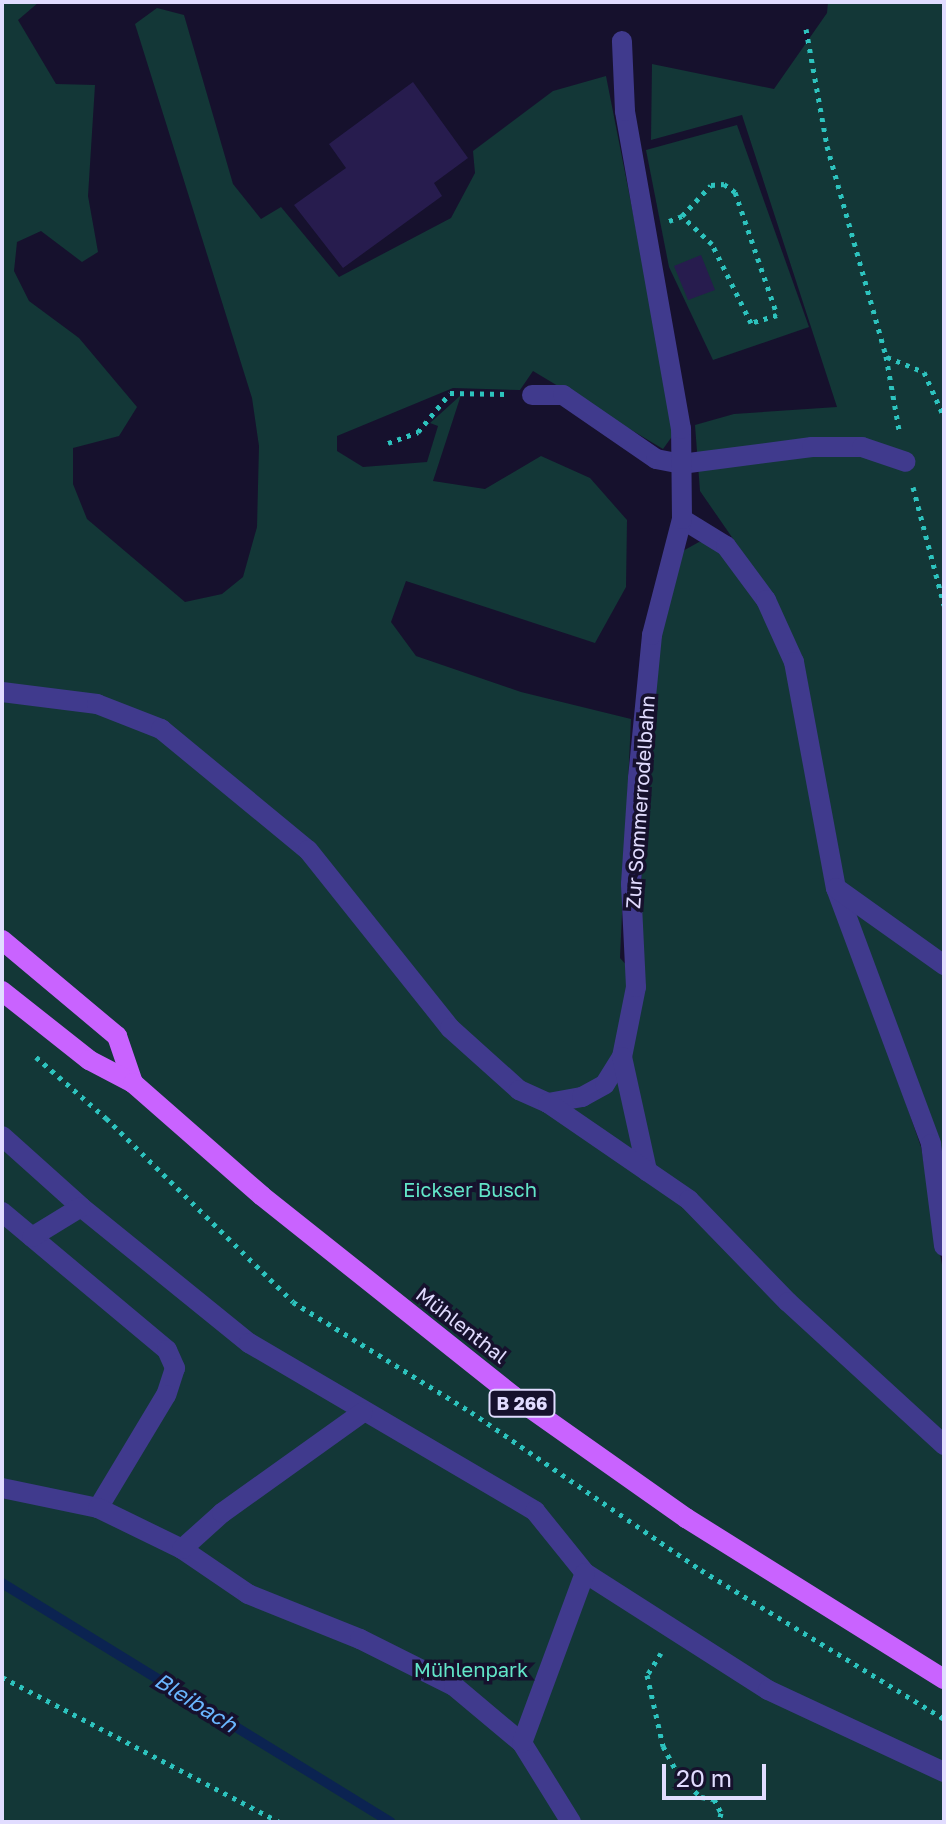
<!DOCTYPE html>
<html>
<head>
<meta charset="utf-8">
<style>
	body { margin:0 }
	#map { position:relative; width:946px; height:1824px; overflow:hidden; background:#16112d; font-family:"Golos Text",sans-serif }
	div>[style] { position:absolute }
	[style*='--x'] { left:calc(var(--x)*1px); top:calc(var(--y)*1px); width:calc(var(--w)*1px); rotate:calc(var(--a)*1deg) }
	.green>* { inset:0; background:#133737 }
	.stream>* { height:10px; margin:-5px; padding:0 5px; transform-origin:5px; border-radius:5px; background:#0b2351 }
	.building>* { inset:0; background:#271c4e }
	.path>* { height:5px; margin-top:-2.5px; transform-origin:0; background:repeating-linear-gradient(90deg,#2dc3be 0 4px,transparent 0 10px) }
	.service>* { height:20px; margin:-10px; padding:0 10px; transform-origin:10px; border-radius:10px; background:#403a8d }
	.primary>* { height:20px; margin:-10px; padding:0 10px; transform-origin:10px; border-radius:10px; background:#c963ff }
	span { translate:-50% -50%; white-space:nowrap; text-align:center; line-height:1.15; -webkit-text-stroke:7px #16112d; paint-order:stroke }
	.shield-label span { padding:2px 6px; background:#16112d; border:2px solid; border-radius:6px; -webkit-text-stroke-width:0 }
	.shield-label { font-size:18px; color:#e1dcff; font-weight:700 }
	.street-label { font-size:20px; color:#e1dcff }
	.park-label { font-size:20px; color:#62e5c8 }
	.water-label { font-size:22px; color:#6ab6ff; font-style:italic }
	.frame { position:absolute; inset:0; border:4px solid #e1dcff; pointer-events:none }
	.scale { position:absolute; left:662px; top:1764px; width:104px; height:36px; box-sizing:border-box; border:4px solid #e1dcff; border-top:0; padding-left:10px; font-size:24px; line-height:28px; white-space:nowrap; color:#e1dcff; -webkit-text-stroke:6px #16112d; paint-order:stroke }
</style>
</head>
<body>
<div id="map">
	<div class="green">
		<i style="clip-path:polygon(2px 2px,39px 2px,18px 20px,56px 84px,95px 85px,88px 196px,98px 252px,82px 262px,41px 231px,17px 242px,14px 271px,29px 301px,79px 338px,137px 407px,119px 436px,73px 448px,73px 484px,87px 519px,185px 602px,222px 594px,243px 577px,257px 527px,259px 446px,252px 398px,135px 24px,157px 8px,184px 15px,233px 184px,261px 219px,281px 207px,339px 277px,451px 218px,475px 173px,473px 151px,553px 91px,606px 76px,676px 431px,663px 449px,533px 371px,520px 390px,453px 388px,337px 436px,337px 451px,363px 467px,427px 462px,438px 426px,430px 423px,461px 395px,433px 481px,485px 489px,541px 456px,590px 478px,627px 520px,626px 587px,595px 643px,406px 581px,391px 622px,416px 656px,521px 692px,631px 719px,620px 958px,640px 980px,643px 779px,658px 641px,681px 552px,699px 542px,713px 544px,758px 602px,785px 661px,879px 1025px,921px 1147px,944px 1276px,944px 1822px,2px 1822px)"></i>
		<i style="clip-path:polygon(828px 2px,944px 2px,944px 1196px,850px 914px,774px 598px,700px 491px,695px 425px,734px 414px,837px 407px,742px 115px,651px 140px,652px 64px,774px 89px,827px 13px)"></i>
		<i style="clip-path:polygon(737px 125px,809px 327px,713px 360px,669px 267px,646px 150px)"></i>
	</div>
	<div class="stream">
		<i style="--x:2;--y:1583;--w:456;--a:31.6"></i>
	</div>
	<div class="building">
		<i style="clip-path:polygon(413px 82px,468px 158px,434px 183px,442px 196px,343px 268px,294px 205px,346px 168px,329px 144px)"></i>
		<i style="clip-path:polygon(701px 255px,715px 290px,688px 300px,674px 266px)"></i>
	</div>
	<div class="path">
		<i style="--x:806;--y:29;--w:119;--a:79.8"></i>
		<i style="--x:827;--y:146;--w:218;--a:74.3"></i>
		<i style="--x:886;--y:356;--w:75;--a:80"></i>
		<i style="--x:669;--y:221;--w:14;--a:-21"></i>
		<i style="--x:682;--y:216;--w:42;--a:-46.9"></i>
		<i style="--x:711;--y:185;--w:13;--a:-4"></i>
		<i style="--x:724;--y:184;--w:14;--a:36"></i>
		<i style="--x:735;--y:192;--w:130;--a:71.1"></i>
		<i style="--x:777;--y:315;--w:27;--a:163"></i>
		<i style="--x:751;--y:323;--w:88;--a:-116.3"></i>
		<i style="--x:712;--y:244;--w:41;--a:-137"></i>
		<i style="--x:887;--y:357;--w:40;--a:22"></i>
		<i style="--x:924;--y:372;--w:49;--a:66"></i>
		<i style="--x:388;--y:443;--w:32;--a:-20"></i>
		<i style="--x:418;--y:432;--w:50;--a:-50.6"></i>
		<i style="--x:450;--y:393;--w:56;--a:1"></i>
		<i style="--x:913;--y:487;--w:122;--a:75.3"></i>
		<i style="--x:36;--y:1057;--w:93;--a:41.1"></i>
		<i style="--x:106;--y:1118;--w:262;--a:44.5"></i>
		<i style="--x:293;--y:1302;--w:209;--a:31.7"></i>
		<i style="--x:471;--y:1412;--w:279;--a:34.5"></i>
		<i style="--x:701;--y:1570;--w:285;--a:31.5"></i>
		<i style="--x:661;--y:1653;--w:26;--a:122"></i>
		<i style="--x:647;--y:1675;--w:73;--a:77.3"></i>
		<i style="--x:663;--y:1746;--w:36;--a:62"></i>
		<i style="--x:680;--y:1778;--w:28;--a:42"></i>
		<i style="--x:701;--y:1797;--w:13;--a:9"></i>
		<i style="--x:714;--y:1799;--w:16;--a:63"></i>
		<i style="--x:721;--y:1813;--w:9;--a:103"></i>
		<i style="--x:2;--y:1677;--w:313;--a:27.6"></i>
	</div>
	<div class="service">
		<i style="--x:532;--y:395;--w:31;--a:0"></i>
		<i style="--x:563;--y:395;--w:113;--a:34.5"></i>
		<i style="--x:656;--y:459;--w:25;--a:11"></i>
		<i style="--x:681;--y:464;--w:132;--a:-7.4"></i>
		<i style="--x:812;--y:447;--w:50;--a:0"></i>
		<i style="--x:862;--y:447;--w:46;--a:18.8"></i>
		<i style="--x:682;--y:519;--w:52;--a:31.5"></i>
		<i style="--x:726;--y:546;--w:67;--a:53.5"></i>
		<i style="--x:766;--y:600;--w:68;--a:65.7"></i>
		<i style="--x:794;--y:662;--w:230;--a:79.5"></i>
		<i style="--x:836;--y:888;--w:273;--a:69.6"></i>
		<i style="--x:931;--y:1144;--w:103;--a:82.7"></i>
		<i style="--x:2;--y:692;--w:96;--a:7.2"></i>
		<i style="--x:97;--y:704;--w:69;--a:21.3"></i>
		<i style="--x:161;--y:729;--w:190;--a:39.5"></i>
		<i style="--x:308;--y:850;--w:228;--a:51.4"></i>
		<i style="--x:450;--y:1028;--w:93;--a:41.9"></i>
		<i style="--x:519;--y:1090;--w:32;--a:24"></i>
		<i style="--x:548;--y:1103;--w:35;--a:-10"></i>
		<i style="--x:582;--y:1097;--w:26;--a:-29"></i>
		<i style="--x:605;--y:1084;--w:32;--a:-58"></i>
		<i style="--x:622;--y:1057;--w:71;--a:-78.7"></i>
		<i style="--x:636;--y:987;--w:103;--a:-92.8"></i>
		<i style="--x:631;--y:884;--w:106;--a:-86.2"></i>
		<i style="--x:638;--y:778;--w:144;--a:-84.4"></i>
		<i style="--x:652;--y:635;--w:120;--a:-75.5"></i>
		<i style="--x:682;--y:519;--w:90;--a:-90.6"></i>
		<i style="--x:681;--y:429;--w:323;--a:-100"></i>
		<i style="--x:625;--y:111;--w:70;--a:-92.5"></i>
		<i style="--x:836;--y:888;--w:133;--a:35.5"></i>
		<i style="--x:622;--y:1057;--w:117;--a:77.6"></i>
		<i style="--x:548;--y:1103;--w:171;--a:34.5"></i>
		<i style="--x:689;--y:1200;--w:142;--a:45.9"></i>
		<i style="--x:788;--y:1302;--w:212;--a:42.5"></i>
		<i style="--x:2;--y:1136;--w:106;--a:41.9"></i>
		<i style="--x:81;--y:1207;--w:216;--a:39"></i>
		<i style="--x:249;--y:1343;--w:332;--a:30.4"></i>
		<i style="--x:535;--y:1511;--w:80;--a:51.1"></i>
		<i style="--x:585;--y:1573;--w:217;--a:32.6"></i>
		<i style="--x:768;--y:1690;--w:194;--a:25"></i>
		<i style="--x:2;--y:1212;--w:215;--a:39.9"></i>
		<i style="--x:167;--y:1350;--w:20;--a:66"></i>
		<i style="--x:175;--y:1368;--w:28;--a:108"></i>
		<i style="--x:166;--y:1395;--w:132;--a:121"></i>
		<i style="--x:32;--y:1237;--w:57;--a:-31.5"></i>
		<i style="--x:2;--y:1488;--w:98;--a:11.8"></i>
		<i style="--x:98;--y:1508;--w:93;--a:26"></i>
		<i style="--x:182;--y:1549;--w:80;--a:34.3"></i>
		<i style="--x:248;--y:1594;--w:121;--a:21.9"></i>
		<i style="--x:360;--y:1639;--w:105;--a:26.6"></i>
		<i style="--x:454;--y:1686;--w:89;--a:40"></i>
		<i style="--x:522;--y:1743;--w:93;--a:58.2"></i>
		<i style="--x:182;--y:1549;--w:54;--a:-42"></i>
		<i style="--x:222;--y:1513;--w:173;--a:-35.6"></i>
		<i style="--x:522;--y:1743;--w:181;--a:-69.7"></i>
	</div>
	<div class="primary">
		<i style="--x:2;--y:940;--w:150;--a:39.9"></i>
		<i style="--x:117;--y:1036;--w:50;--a:71.2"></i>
		<i style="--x:2;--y:991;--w:111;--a:38.4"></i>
		<i style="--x:89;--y:1060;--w:50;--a:27.6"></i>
		<i style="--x:133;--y:1083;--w:171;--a:41.2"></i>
		<i style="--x:262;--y:1196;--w:321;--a:38.5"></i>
		<i style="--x:513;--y:1396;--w:212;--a:35.2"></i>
		<i style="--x:686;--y:1518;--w:304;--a:32"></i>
	</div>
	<div class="shield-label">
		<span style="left:522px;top:1403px">B 266</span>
	</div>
	<div class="street-label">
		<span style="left:640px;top:802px;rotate:-86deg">Zur Sommerrodelbahn</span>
		<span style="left:462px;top:1325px;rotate:38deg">Mühlenthal</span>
	</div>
	<div class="park-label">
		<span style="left:470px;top:1189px">Eickser Busch</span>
		<span style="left:471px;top:1669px">Mühlenpark</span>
	</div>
	<div class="water-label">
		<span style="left:196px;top:1702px;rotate:32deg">Bleibach</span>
	</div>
	<div class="frame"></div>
	<div class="scale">20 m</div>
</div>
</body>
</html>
